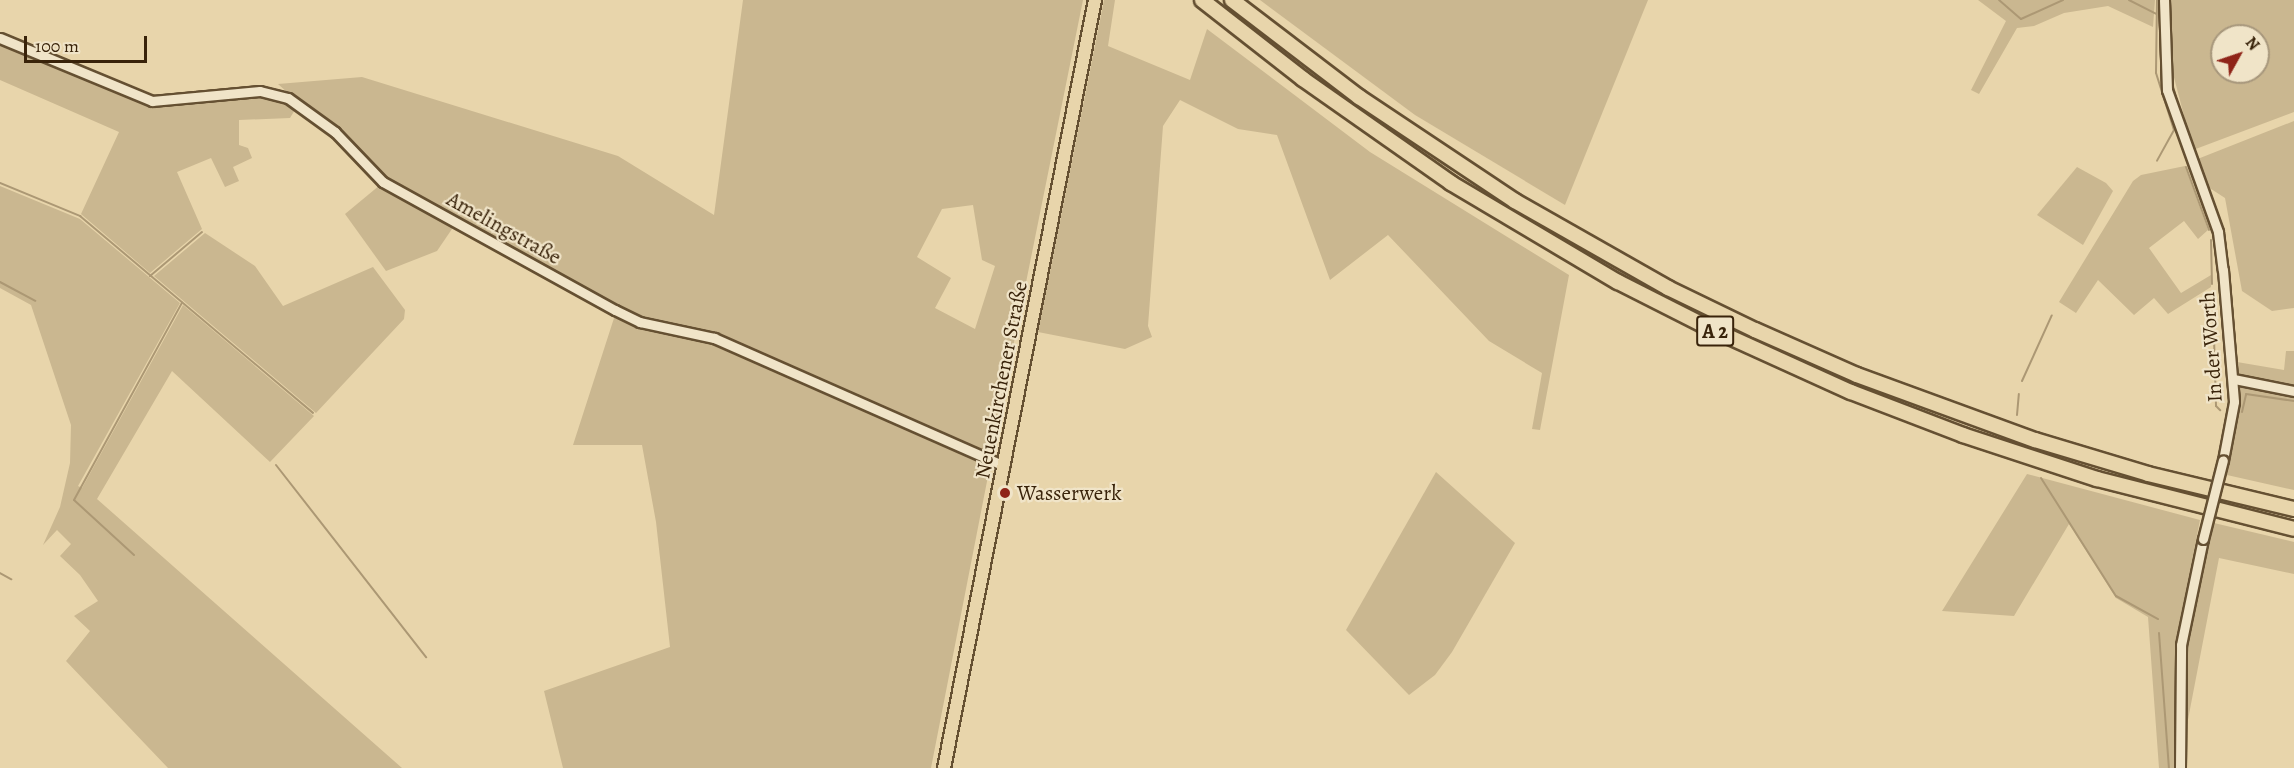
<!DOCTYPE html>
<html>
<head>
<meta charset="utf-8">
<style>
	body { margin:0 }
	#map { position:relative; width:2294px; height:768px; overflow:hidden; background:#e8d5ab; font-family:Alegreya,serif }
	div>[style] { position:absolute }
	[style*='--x'] { left:calc(var(--x)*1px); top:calc(var(--y)*1px); width:calc(var(--w)*1px); rotate:calc(var(--a)*1deg) }
	.green>* { inset:0; background:#cab790 }
	.stream>* { height:2px; margin:-1px; padding:0 1px; transform-origin:1px; border-radius:1px; background:#ac9874 }
	.roads { filter:drop-shadow(2px 0 #655032) drop-shadow(-2px 0 #655032) drop-shadow(0 2px #655032) drop-shadow(0 -2px #655032) }
	.minor>* { height:9px; margin:-4.5px; padding:0 4.5px; transform-origin:4.5px; border-radius:4.5px; background:#f0e4c8 }
	.major>* { height:12px; margin:-6px; padding:0 6px; transform-origin:6px; border-radius:6px; background:#e8d5ab }
	.highway>* { height:14px; margin:-7px; padding:0 7px; transform-origin:7px; border-radius:7px; background:#e8d5ab }
	.bridges { filter:drop-shadow(2px 0 #655032) drop-shadow(-2px 0 #655032) drop-shadow(0 2px #655032) drop-shadow(0 -2px #655032) }
	.minor-bridge>* { height:9px; margin:-4.5px; padding:0 4.5px; transform-origin:4.5px; border-radius:4.5px; background:#f0e4c8 }
	.dots>* { width:16px; height:16px; translate:-50% -50%; box-sizing:border-box; border:3px solid #f0e4c8; border-radius:50% }
	span { translate:-50% -50%; white-space:nowrap; text-align:center; line-height:1.15; -webkit-text-stroke:4.5px #f0e4c8; paint-order:stroke }
	.shield-label span { padding:2px 4px; background:#f0e4c8; border:2px solid; border-radius:4px; -webkit-text-stroke-width:0 }
	.shield-label { font-size:20px; color:#39230a; font-weight:700 }
	.street-label { font-size:21px; color:#39230a }
	.poi-label { font-size:21px; color:#39230a }
	.left { translate:0 -50%; text-align:left }
	.north { position:absolute; left:2210px; top:24px; width:60px; height:60px; box-sizing:border-box; background:#f0e4c8; border:2px solid #a7977c; border-radius:50%; rotate:50deg; font-size:16px; font-weight:700; line-height:24px; text-align:center; color:#39230a }
	.north::after { content:''; display:block; margin:auto; width:21px; height:27px; background:#8f2418; clip-path:polygon(50% 0,100% 100%,50% 72%,0 100%) }
	.scale { position:absolute; left:24px; top:36px; width:123px; height:27px; box-sizing:border-box; border:3px solid #39230a; border-top:0; padding-left:8px; font-size:18px; line-height:21px; white-space:nowrap; color:#39230a; -webkit-text-stroke:4px #f0e4c8; paint-order:stroke }
</style>
</head>
<body>
<div id="map">
	<div class="green">
		<i style="clip-path:polygon(evenodd,743px 0,1083px 0,991px 456px,714px 333px,641px 317px,616px 306px,380px 176px,278px 84px,362px 77px,618px 156px,714px 215px,743px 0,973px 205px,982px 260px,995px 266px,975px 329px,935px 308px,951px 278px,917px 257px,942px 209px,973px 205px)"></i>
		<i style="clip-path:polygon(1104px 0,1115px 0,1108px 46px,1190px 80px,1207px 29px,1370px 152px,1569px 275px,1540px 430px,1532px 429px,1542px 373px,1489px 341px,1388px 235px,1330px 280px,1277px 135px,1238px 129px,1180px 100px,1163px 126px,1148px 326px,1152px 337px,1125px 349px,1038px 332px)"></i>
		<i style="clip-path:polygon(1260px 0,1648px 0,1565px 205px,1415px 115px)"></i>
		<i style="clip-path:polygon(1978px 0,2155px 0,2153px 27px,2108px 6px,2064px 13px,2034px 26px,2017px 28px,1979px 94px,1971px 90px,2006px 21px)"></i>
		<i style="clip-path:polygon(evenodd,2171px 0,2294px 0,2294px 112px,2193px 150px,2171px 66px,2171px 0,2222px 36px,2258px 36px,2258px 72px,2222px 72px,2222px 36px)"></i>
		<i style="clip-path:polygon(0 43px,137px 102px,172px 105px,261px 94px,296px 108px,290px 118px,239px 120px,239px 145px,248px 148px,252px 158px,233px 167px,239px 181px,225px 187px,211px 158px,177px 172px,202px 229px,150px 273px,81px 214px,119px 132px,0 80px)"></i>
		<i style="clip-path:polygon(2294px 121px,2294px 308px,2272px 311px,2242px 291px,2225px 198px,2205px 185px,2195px 160px)"></i>
		<i style="clip-path:polygon(2185px 166px,2208px 230px,2198px 239px,2184px 221px,2149px 248px,2181px 293px,2211px 275px,2211px 287px,2168px 314px,2154px 298px,2134px 315px,2098px 280px,2076px 313px,2059px 302px,2133px 181px,2141px 175px)"></i>
		<i style="clip-path:polygon(2077px 167px,2106px 183px,2113px 191px,2083px 245px,2037px 215px)"></i>
		<i style="clip-path:polygon(380px 185px,454px 226px,437px 251px,386px 271px,345px 214px)"></i>
		<i style="clip-path:polygon(0 186px,80px 219px,180px 303px,78px 486px,82px 488px,183px 305px,314px 416px,270px 462px,172px 371px,97px 499px,402px 768px,168px 768px,66px 661px,90px 631px,74px 616px,98px 601px,80px 575px,60px 556px,71px 544px,57px 530px,43px 545px,60px 507px,70px 463px,71px 425px,31px 305px,0 288px)"></i>
		<i style="clip-path:polygon(205px 233px,255px 266px,283px 306px,373px 267px,405px 310px,404px 319px,316px 413px,154px 276px)"></i>
		<i style="clip-path:polygon(615px 315px,712px 341px,990px 466px,931px 768px,563px 768px,544px 691px,670px 647px,656px 522px,642px 445px,573px 445px)"></i>
		<i style="clip-path:polygon(2286px 351px,2294px 351px,2294px 490px,2227px 475px,2241px 397px,2237px 362px,2284px 370px)"></i>
		<i style="clip-path:polygon(1436px 472px,1515px 543px,1452px 652px,1435px 675px,1409px 695px,1346px 630px)"></i>
		<i style="clip-path:polygon(2027px 474px,2200px 520px,2175px 645px,2177px 768px,2159px 768px,2148px 617px,2116px 598px,2069px 524px,2014px 616px,1942px 611px)"></i>
		<i style="clip-path:polygon(2214px 523px,2294px 542px,2294px 574px,2219px 558px,2186px 730px,2182px 730px,2184px 646px)"></i>
	</div>
	<div class="stream">
		<i style="--x:1999;--y:0;--w:29;--a:41"></i>
		<i style="--x:2021;--y:19;--w:46;--a:-24.3"></i>
		<i style="--x:2129;--y:0;--w:30;--a:27"></i>
		<i style="--x:2157;--y:0;--w:73;--a:90.8"></i>
		<i style="--x:2156;--y:73;--w:60;--a:72.5"></i>
		<i style="--x:2174;--y:130;--w:35;--a:119"></i>
		<i style="--x:2171;--y:78;--w:33;--a:76"></i>
		<i style="--x:2186;--y:167;--w:67;--a:69.9"></i>
		<i style="--x:0;--y:183;--w:87;--a:22.4"></i>
		<i style="--x:80;--y:216;--w:305;--a:40.2"></i>
		<i style="--x:2211;--y:240;--w:44;--a:88.7"></i>
		<i style="--x:150;--y:276;--w:68;--a:-40.2"></i>
		<i style="--x:0;--y:282;--w:40;--a:28"></i>
		<i style="--x:2213;--y:304;--w:102;--a:88.3"></i>
		<i style="--x:2216;--y:406;--w:6;--a:45"></i>
		<i style="--x:2022;--y:381;--w:72;--a:-65.6"></i>
		<i style="--x:2242;--y:412;--w:18;--a:-77"></i>
		<i style="--x:2246;--y:394;--w:49;--a:8.3"></i>
		<i style="--x:2017;--y:415;--w:21;--a:-85"></i>
		<i style="--x:276;--y:465;--w:244;--a:52"></i>
		<i style="--x:2041;--y:478;--w:140;--a:57.6"></i>
		<i style="--x:2116;--y:596;--w:48;--a:28.7"></i>
		<i style="--x:134;--y:555;--w:81;--a:-137.5"></i>
		<i style="--x:74;--y:500;--w:225;--a:-61.3"></i>
		<i style="--x:0;--y:573;--w:13;--a:29"></i>
		<i style="--x:2159;--y:633;--w:135;--a:85.8"></i>
	</div>
	<div class="roads">
		<div class="minor">
			<i style="--x:2164;--y:0;--w:90;--a:88.1"></i>
			<i style="--x:2167;--y:90;--w:151;--a:70.2"></i>
			<i style="--x:2218;--y:232;--w:38;--a:83"></i>
			<i style="--x:2223;--y:270;--w:132;--a:85.2"></i>
			<i style="--x:2234;--y:402;--w:59;--a:100.7"></i>
			<i style="--x:0;--y:38;--w:165;--a:22.5"></i>
			<i style="--x:152;--y:101;--w:108;--a:-5.3"></i>
			<i style="--x:260;--y:91;--w:29;--a:14"></i>
			<i style="--x:288;--y:98;--w:58;--a:35.9"></i>
			<i style="--x:335;--y:132;--w:69;--a:46.2"></i>
			<i style="--x:383;--y:182;--w:265;--a:28.9"></i>
			<i style="--x:615;--y:310;--w:28;--a:26"></i>
			<i style="--x:640;--y:322;--w:76;--a:12.2"></i>
			<i style="--x:714;--y:338;--w:317;--a:23.8"></i>
			<i style="--x:2234;--y:379;--w:61;--a:11.3"></i>
			<i style="--x:2180;--y:768;--w:123;--a:-89.5"></i>
			<i style="--x:2181;--y:645;--w:108;--a:-78.3"></i>
		</div>
		<div class="major">
			<i style="--x:944;--y:768;--w:783;--a:-78.88"></i>
		</div>
		<div class="highway">
			<i style="--x:1202;--y:0;--w:128;--a:38"></i>
			<i style="--x:1303;--y:79;--w:181;--a:35.1"></i>
			<i style="--x:1451;--y:183;--w:194;--a:30.7"></i>
			<i style="--x:1618;--y:282;--w:95;--a:26.8"></i>
			<i style="--x:1703;--y:325;--w:162;--a:24.4"></i>
			<i style="--x:1851;--y:392;--w:120;--a:21"></i>
			<i style="--x:1963;--y:435;--w:141;--a:18.2"></i>
			<i style="--x:2097;--y:479;--w:203;--a:14.2"></i>
			<i style="--x:1232;--y:0;--w:160;--a:37.4"></i>
			<i style="--x:1359;--y:97;--w:187;--a:33.7"></i>
			<i style="--x:1515;--y:201;--w:176;--a:29.6"></i>
			<i style="--x:1668;--y:288;--w:97;--a:25.8"></i>
			<i style="--x:1755;--y:330;--w:111;--a:23.8"></i>
			<i style="--x:1857;--y:375;--w:189;--a:20.1"></i>
			<i style="--x:2035;--y:440;--w:118;--a:16.7"></i>
			<i style="--x:2148;--y:474;--w:150;--a:13.5"></i>
		</div>
	</div>
	<div class="bridges">
		<div class="minor-bridge">
			<i style="--x:2203;--y:539;--w:81;--a:-75.8"></i>
		</div>
	</div>
	<div class="dots">
		<i style="left:1005px;top:493px;background:#8f2418"></i>
	</div>
	<div class="shield-label">
		<span style="left:1715px;top:331px">A 2</span>
	</div>
	<div class="street-label">
		<span style="left:504px;top:228px;rotate:29deg">Amelingstraße</span>
		<span style="left:2211px;top:347px;rotate:-94deg">In der Worth</span>
		<span style="left:1001px;top:380px;rotate:-79deg">Neuenkirchener Straße</span>
	</div>
	<div class="poi-label">
		<span class="left" style="left:1017px;top:493px">Wasserwerk</span>
	</div>
	<div class="north">N</div>
	<div class="scale">100 m</div>
</div>
</body>
</html>
